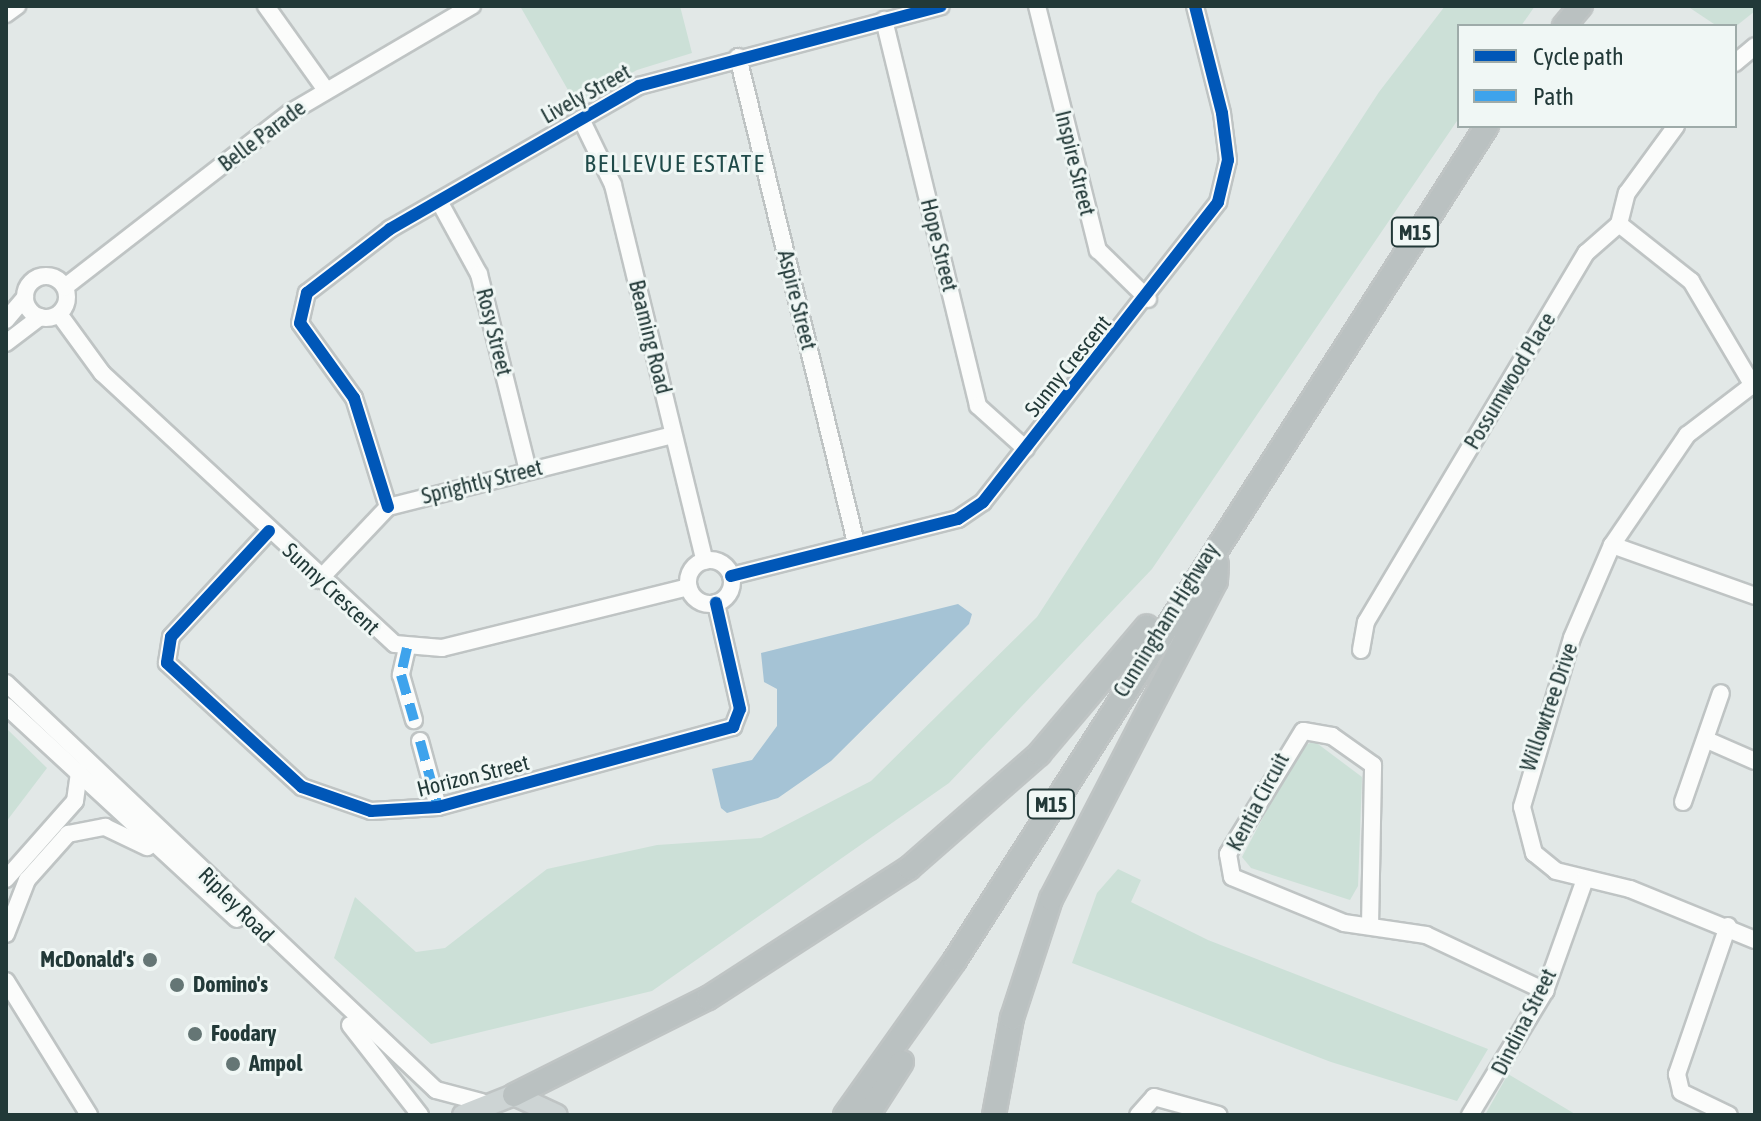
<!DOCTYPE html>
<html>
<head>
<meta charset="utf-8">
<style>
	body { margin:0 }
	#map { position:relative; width:1761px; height:1121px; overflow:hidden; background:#e2e8e7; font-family:"Asap Condensed",sans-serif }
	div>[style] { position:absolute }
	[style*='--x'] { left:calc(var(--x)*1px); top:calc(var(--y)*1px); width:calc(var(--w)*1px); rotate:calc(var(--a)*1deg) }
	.green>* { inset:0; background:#cce0d7 }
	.water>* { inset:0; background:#a5c3d5 }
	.roads { filter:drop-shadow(2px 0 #bfc4c4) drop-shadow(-2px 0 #bfc4c4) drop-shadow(0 2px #bfc4c4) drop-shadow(0 -2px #bfc4c4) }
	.minor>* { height:16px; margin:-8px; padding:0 8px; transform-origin:8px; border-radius:8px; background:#fbfcfb }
	.minor>.ring { margin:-8px; padding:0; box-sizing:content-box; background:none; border:16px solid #fbfcfb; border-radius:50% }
	.major>* { height:20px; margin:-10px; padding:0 10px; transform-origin:10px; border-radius:10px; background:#cdd4d4 }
	.highway>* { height:22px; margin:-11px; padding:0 11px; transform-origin:11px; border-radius:11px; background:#bac1c1 }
	.quiet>* { height:10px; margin-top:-5px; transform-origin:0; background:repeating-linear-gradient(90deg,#3ea3ec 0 20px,transparent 0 30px) }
	.cycleway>* { height:12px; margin:-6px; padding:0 6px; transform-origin:6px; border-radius:6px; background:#0057b8 }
	.dots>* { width:22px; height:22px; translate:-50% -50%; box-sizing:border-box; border:4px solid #f0f7f5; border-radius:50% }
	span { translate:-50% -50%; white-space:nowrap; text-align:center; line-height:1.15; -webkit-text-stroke:6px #f0f7f5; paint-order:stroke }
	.shield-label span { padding:2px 6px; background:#f0f7f5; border:2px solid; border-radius:6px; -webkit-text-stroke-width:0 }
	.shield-label { font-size:20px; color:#223938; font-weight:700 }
	.street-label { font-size:22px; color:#223938 }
	.poi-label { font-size:22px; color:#223938; font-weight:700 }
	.right { translate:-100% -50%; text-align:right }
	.left { translate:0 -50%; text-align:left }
	.neighbourhood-label { font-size:24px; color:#1f4a49; letter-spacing:2px }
	.frame { position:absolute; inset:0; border:8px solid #223938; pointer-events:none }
	.legend { position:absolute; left:1457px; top:24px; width:280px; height:104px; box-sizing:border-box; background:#f0f7f5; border:2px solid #9eaba9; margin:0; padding:10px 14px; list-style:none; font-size:24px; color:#223938 }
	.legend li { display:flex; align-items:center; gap:16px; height:40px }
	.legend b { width:40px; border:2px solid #9eaba9 }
</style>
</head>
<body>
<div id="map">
	<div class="green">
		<i style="clip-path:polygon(520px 6px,680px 6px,692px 53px,637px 70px,576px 104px)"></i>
		<i style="clip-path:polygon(1445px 6px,1535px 6px,1521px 26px,1459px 26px,1459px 118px,1152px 569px,949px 783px,652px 991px,431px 1044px,334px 958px,355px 897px,416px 952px,445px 948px,547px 869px,657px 845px,761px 838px,871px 781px,1037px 617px,1379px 92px)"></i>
		<i style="clip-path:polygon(1687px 6px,1755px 6px,1755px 11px,1735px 27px,1717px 26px)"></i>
		<i style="clip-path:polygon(6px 728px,47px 768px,6px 822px)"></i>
		<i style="clip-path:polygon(1314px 741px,1362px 777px,1358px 886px,1350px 900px,1251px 868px,1242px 857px,1300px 748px)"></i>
		<i style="clip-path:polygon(1118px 869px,1141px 880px,1131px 902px,1208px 940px,1488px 1049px,1457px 1101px,1331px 1062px,1072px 963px,1097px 893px)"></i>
		<i style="clip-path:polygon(1508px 1074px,1575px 1114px,1577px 1115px,1485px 1115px)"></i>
	</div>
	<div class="water">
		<i style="clip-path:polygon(958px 604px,972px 614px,969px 624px,831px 761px,778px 798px,727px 813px,721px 808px,712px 769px,752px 760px,777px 726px,777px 689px,764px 682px,761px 653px)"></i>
	</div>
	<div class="roads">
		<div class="minor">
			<i style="--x:266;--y:6;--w:103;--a:54.5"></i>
			<i style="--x:1037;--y:6;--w:252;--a:76"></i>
			<i style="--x:1098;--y:250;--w:70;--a:44.4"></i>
			<i style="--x:6;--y:14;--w:14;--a:-36"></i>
			<i style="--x:884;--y:20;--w:397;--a:76.3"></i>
			<i style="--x:978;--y:406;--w:64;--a:41.9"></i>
			<i style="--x:738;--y:57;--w:500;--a:76.35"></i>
			<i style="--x:1735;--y:63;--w:26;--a:-40"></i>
			<i style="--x:581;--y:119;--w:73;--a:64.1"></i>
			<i style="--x:613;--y:185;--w:387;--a:76.3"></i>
			<i style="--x:439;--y:201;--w:83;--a:61.3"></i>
			<i style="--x:479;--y:274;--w:203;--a:76"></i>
			<i style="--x:1619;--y:224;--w:92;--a:38.4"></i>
			<i style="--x:1691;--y:281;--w:120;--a:59.4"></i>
			<i class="ring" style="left:25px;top:276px;width:26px;height:26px"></i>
			<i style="--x:65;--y:287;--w:286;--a:-37.8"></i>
			<i style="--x:291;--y:112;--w:210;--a:-30.4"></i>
			<i style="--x:59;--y:314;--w:73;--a:53.9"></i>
			<i style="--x:102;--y:373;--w:399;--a:42.8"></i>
			<i style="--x:395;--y:644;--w:47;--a:4.9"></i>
			<i style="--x:442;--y:648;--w:254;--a:-13.9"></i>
			<i style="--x:6;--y:320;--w:30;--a:-50"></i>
			<i style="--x:6;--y:343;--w:43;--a:-37.4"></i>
			<i style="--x:1755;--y:383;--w:86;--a:142.6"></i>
			<i style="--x:1687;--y:435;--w:133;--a:124.3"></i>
			<i style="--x:1612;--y:545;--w:101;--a:113.3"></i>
			<i style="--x:1572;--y:638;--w:176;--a:106.5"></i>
			<i style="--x:1522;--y:807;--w:48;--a:75.4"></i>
			<i style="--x:1534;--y:853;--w:28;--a:39"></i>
			<i style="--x:1556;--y:871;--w:76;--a:13.7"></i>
			<i style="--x:1630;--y:889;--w:135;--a:22.2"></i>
			<i style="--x:388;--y:507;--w:114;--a:-107.3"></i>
			<i style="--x:354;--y:398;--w:92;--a:-125.8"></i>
			<i style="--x:300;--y:323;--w:31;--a:-77"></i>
			<i style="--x:307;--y:293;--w:105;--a:-37.6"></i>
			<i style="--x:390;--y:229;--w:287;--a:-29.9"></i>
			<i style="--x:639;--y:86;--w:312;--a:-14.8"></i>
			<i style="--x:269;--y:531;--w:144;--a:132.8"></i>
			<i style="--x:171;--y:637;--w:26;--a:99"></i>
			<i style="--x:167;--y:663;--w:183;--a:42.6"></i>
			<i style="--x:302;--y:787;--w:73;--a:19.2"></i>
			<i style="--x:371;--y:811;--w:67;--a:-3.4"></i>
			<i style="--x:438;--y:807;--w:306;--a:-15.2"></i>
			<i style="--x:733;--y:727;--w:19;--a:-69"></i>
			<i style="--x:740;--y:709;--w:109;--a:-102.8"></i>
			<i style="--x:1612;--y:545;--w:152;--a:19.6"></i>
			<i class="ring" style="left:688px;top:560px;width:28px;height:28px"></i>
			<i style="--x:731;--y:576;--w:234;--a:-14.1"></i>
			<i style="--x:958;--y:519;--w:30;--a:-34"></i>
			<i style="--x:983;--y:502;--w:381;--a:-51.9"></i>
			<i style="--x:1218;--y:202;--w:43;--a:-76.6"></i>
			<i style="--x:1228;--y:160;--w:47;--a:-97.3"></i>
			<i style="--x:1222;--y:113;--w:110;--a:-104.2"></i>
			<i style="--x:319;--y:580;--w:100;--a:-46.6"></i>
			<i style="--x:388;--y:507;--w:294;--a:-14.2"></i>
			<i style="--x:407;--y:648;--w:28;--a:103"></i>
			<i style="--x:401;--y:675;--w:47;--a:73.9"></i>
			<i style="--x:1361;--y:650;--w:28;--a:-80"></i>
			<i style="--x:1366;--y:622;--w:430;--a:-59.2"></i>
			<i style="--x:1586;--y:253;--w:44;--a:-41.3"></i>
			<i style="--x:1619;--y:224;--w:32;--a:-76"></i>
			<i style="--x:1627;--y:193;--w:83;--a:-53.8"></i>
			<i style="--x:6;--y:683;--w:592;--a:43.43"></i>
			<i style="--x:436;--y:1090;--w:47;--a:14.9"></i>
			<i style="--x:6;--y:706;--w:314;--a:42.7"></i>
			<i style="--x:1707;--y:740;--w:52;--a:23.6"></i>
			<i style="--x:420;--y:741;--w:68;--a:74.7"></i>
			<i style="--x:1683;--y:802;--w:115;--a:-70.8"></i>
			<i style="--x:6;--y:879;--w:104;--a:-48.5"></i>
			<i style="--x:75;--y:801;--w:28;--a:-82"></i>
			<i style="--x:1370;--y:926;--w:161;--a:-88.9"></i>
			<i style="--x:1373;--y:765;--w:50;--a:-144.7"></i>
			<i style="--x:1332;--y:736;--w:29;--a:-170"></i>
			<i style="--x:1303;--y:731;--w:144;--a:121.4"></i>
			<i style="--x:1228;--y:854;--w:23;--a:80"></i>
			<i style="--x:1232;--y:877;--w:121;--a:22.3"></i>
			<i style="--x:1344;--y:923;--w:83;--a:8.3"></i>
			<i style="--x:1426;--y:935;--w:132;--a:25.2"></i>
			<i style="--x:1728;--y:926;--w:157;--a:109"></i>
			<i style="--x:1677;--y:1074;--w:18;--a:77"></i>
			<i style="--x:1681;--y:1092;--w:53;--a:25.6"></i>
			<i style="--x:6;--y:934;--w:58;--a:-68.7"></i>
			<i style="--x:27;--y:880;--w:62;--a:-48.3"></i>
			<i style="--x:68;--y:834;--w:38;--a:-11"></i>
			<i style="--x:105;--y:827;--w:47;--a:25.5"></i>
			<i style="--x:6;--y:981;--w:158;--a:58.2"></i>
			<i style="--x:350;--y:1025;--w:114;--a:52.1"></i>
			<i style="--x:1138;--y:1115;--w:24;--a:-48"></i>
			<i style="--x:1154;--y:1097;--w:67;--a:15.5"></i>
			<i style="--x:1470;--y:1115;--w:145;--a:-58.8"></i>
			<i style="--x:1545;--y:991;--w:119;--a:-70.3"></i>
		</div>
		<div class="major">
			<i style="--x:463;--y:1115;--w:55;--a:-21.4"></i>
			<i style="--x:514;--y:1095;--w:47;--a:24.9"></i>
		</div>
		<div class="highway">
			<i style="--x:1564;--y:26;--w:26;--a:-50"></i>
			<i style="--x:514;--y:1095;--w:217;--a:-26.6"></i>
			<i style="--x:708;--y:998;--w:239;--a:-32.9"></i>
			<i style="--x:909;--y:868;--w:173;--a:-41.2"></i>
			<i style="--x:1039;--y:754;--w:167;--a:-49.8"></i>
			<i style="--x:845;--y:1115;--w:190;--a:-54.6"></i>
			<i style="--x:955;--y:960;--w:989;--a:-57.47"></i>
			<i style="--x:868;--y:1115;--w:63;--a:-57.3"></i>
			<i style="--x:994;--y:1115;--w:99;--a:-79.5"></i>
			<i style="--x:1012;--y:1018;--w:125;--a:-71.9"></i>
			<i style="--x:1051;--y:899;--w:358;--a:-62.6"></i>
			<i style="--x:1216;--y:581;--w:17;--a:-87"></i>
		</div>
	</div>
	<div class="quiet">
		<i style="--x:407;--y:648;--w:28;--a:103"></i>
		<i style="--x:401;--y:675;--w:47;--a:73.9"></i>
		<i style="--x:420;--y:741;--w:68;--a:74.7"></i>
	</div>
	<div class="cycleway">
		<i style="--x:388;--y:507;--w:114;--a:-107.3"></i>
		<i style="--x:354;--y:398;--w:92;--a:-125.8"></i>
		<i style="--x:300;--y:323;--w:31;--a:-77"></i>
		<i style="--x:307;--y:293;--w:105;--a:-37.6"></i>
		<i style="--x:390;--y:229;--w:287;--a:-29.9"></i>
		<i style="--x:639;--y:86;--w:312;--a:-14.8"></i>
		<i style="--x:269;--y:531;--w:144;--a:132.8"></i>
		<i style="--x:171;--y:637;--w:26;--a:99"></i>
		<i style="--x:167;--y:663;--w:183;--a:42.6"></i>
		<i style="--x:302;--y:787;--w:73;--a:19.2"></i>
		<i style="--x:371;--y:811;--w:67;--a:-3.4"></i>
		<i style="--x:438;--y:807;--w:306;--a:-15.2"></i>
		<i style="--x:733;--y:727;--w:19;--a:-69"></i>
		<i style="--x:740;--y:709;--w:109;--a:-102.8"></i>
		<i style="--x:731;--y:576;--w:234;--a:-14.1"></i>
		<i style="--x:958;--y:519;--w:30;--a:-34"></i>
		<i style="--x:983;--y:502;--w:381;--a:-51.9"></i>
		<i style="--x:1218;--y:202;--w:43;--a:-76.6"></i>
		<i style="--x:1228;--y:160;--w:47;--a:-97.3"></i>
		<i style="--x:1222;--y:113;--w:110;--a:-104.2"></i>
	</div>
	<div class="dots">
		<i style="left:150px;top:960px;background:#657675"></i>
		<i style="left:177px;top:985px;background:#657675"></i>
		<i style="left:195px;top:1034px;background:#657675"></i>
		<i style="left:233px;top:1064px;background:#657675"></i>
	</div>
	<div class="shield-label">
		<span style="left:1415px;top:232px">M15</span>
		<span style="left:1051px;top:804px">M15</span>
	</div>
	<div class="street-label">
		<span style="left:586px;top:94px;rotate:-29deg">Lively Street</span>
		<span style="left:262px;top:136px;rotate:-37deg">Belle Parade</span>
		<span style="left:1075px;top:163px;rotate:76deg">Inspire Street</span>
		<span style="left:939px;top:245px;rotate:76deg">Hope Street</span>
		<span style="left:797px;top:300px;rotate:76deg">Aspire Street</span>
		<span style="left:494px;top:332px;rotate:76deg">Rosy Street</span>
		<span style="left:650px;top:337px;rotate:76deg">Beaming Road</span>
		<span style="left:1068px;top:366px;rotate:-51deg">Sunny Crescent</span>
		<span style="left:1510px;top:381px;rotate:-59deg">Possumwood Place</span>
		<span style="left:482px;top:482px;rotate:-14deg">Sprightly Street</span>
		<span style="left:331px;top:589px;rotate:43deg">Sunny Crescent</span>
		<span style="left:1166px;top:620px;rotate:-58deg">Cunningham Highway</span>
		<span style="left:1549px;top:707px;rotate:-71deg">Willowtree Drive</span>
		<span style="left:473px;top:776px;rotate:-14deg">Horizon Street</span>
		<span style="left:1258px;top:802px;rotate:-62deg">Kentia Circuit</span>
		<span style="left:236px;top:905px;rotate:45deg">Ripley Road</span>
		<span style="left:1524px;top:1022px;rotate:-63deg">Dindina Street</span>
	</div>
	<div class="poi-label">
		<span class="right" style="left:134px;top:960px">McDonald's</span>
		<span class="left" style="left:193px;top:985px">Domino's</span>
		<span class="left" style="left:211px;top:1034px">Foodary</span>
		<span class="left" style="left:249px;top:1064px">Ampol</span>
	</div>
	<div class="neighbourhood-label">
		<span style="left:675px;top:164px">BELLEVUE ESTATE</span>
	</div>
	<div class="frame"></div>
	<ul class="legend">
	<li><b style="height:10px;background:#0057b8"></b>Cycle path</li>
	<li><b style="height:10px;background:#3ea3ec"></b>Path</li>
	</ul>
</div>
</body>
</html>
